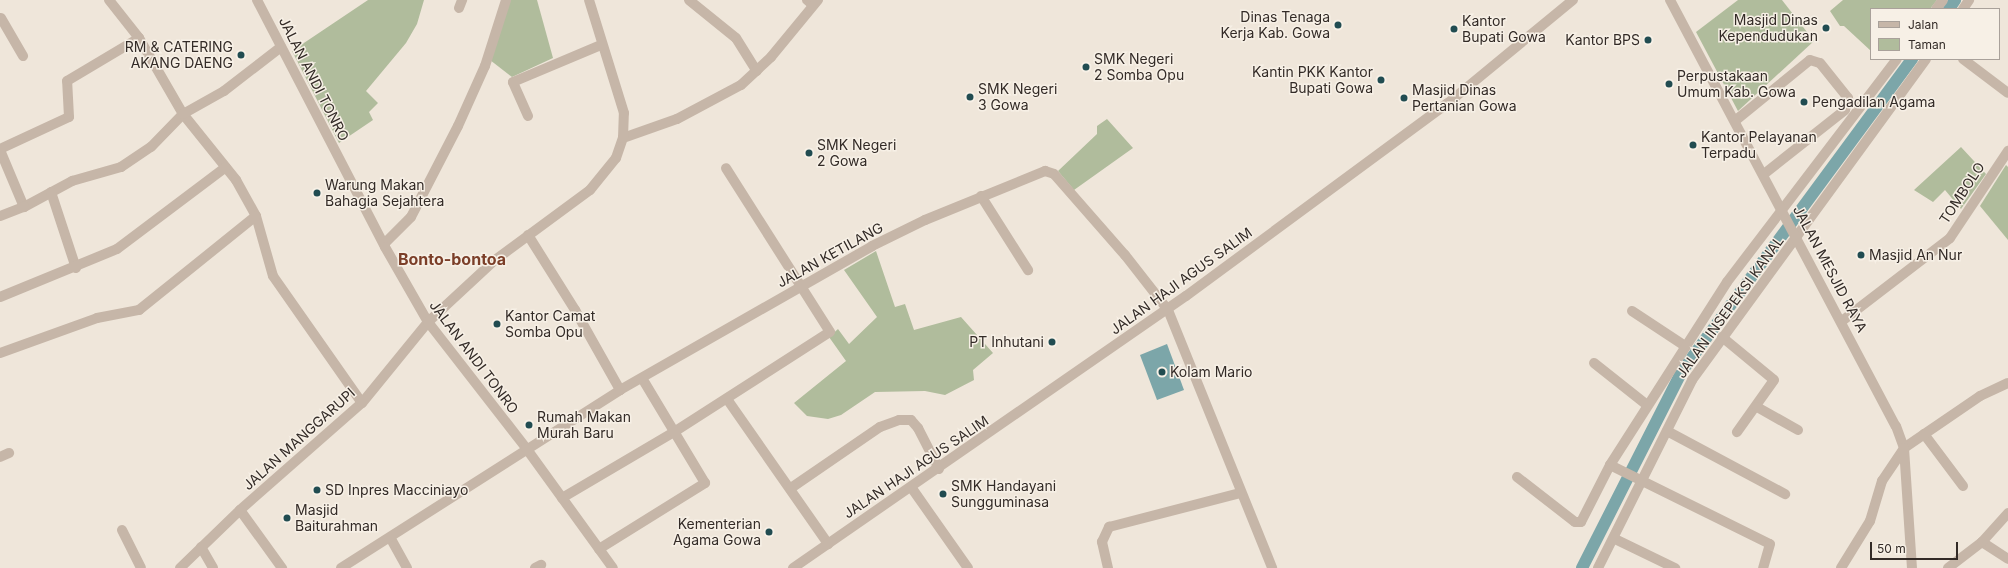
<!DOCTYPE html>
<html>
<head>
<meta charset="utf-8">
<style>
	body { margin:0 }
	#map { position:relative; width:2008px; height:568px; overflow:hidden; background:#efe6da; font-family:Inter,sans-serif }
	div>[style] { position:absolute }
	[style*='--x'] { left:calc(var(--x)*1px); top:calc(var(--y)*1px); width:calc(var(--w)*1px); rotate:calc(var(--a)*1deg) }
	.green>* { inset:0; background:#b0bc9c }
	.water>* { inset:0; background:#7ca6a9 }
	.canal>* { height:12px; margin:-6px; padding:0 6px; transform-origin:6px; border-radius:6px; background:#7ca6a9 }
	.minor>* { height:10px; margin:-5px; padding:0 5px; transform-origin:5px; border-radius:5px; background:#c6b6a8 }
	.tertiary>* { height:10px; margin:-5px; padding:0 5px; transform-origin:5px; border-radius:5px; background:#c6b6a8 }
	.dots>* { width:11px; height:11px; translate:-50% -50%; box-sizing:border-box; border:2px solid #f7f0e6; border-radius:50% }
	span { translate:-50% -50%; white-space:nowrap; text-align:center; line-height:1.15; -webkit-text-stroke:3px #f7f0e6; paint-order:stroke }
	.poi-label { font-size:14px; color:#332b27 }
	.right { translate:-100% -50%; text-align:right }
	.left { translate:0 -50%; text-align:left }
	.street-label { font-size:14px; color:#332b27 }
	.quarter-label { font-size:16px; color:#7b3e28; font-weight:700 }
	.legend { position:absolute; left:1870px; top:8px; width:130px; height:52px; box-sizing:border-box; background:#f7f0e6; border:1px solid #a9a19a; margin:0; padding:5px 7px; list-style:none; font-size:12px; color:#332b27 }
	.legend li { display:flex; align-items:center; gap:8px; height:20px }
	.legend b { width:20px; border:1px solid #a9a19a }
	.scale { position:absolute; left:1870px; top:542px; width:88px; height:18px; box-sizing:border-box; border:2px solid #332b27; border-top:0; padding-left:5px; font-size:12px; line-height:14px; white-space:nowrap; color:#332b27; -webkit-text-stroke:3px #f7f0e6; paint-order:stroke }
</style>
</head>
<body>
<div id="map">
	<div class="green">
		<i style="clip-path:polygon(368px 0,424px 0,417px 24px,406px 43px,366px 91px,378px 103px,369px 112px,373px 120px,339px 143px,292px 51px)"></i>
		<i style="clip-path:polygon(510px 0,537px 0,553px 58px,512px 77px,490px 60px)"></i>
		<i style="clip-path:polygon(1738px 0,1782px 0,1814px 41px,1738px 111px,1696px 32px)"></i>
		<i style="clip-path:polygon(1843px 0,1937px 0,1930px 9px,1871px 9px,1871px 51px,1844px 26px,1840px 26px,1830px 11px)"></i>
		<i style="clip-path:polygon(1107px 119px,1133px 148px,1074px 190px,1058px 171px,1097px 134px,1097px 126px)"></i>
		<i style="clip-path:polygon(1961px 147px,1986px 174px,1961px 209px,1945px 190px,1933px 202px,1914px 190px)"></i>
		<i style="clip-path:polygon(2006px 165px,2008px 167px,2008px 240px,1980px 206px)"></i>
		<i style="clip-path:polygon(876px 251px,895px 307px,905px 304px,914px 330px,961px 317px,993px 353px,973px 370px,974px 380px,945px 395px,925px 391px,875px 392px,841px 415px,828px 419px,807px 416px,794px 403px,846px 361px,829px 337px,838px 329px,849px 344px,877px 317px,844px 270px)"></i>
	</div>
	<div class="water">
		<i style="clip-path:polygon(1167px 344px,1184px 390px,1157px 400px,1140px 355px)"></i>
	</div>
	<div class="canal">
		<i style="--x:1949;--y:9;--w:11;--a:-56"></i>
		<i style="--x:1582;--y:568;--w:221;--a:-63.1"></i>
		<i style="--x:1682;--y:371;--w:388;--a:-53.6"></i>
	</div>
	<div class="minor">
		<i style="--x:109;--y:0;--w:48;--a:51.7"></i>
		<i style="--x:139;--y:38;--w:88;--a:59.9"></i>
		<i style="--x:183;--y:114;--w:85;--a:51.2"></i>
		<i style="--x:236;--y:180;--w:41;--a:60.9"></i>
		<i style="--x:256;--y:216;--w:62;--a:74.2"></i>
		<i style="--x:273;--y:276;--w:155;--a:55"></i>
		<i style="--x:689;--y:0;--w:60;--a:39"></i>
		<i style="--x:736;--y:38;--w:39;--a:58"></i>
		<i style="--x:807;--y:0;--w:8;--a:40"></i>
		<i style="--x:459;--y:8;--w:9;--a:-69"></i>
		<i style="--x:1936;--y:9;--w:11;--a:-52"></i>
		<i style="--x:1963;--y:9;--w:11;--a:-56"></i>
		<i style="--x:1;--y:18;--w:44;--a:59.9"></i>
		<i style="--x:1963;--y:59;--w:56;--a:37.1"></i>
		<i style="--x:528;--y:116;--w:37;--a:-114"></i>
		<i style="--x:513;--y:82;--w:95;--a:-22.8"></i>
		<i style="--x:1736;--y:120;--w:95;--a:-39"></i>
		<i style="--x:1810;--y:60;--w:10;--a:17"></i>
		<i style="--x:1820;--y:63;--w:45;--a:51.3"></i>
		<i style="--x:1848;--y:98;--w:12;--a:104"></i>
		<i style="--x:1845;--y:110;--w:103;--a:141.7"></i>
		<i style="--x:0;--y:149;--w:76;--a:-24.9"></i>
		<i style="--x:69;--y:117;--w:36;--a:-93"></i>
		<i style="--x:67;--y:81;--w:84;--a:-30.8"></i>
		<i style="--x:0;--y:150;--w:62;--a:67.2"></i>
		<i style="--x:24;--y:207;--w:55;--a:-28.4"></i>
		<i style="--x:72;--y:181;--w:51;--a:-15.9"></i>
		<i style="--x:121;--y:167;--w:36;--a:-34"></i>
		<i style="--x:151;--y:147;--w:46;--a:-45.9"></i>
		<i style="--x:183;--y:114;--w:47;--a:-29.3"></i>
		<i style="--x:224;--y:91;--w:72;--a:-37.7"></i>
		<i style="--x:51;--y:192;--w:80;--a:71.8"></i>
		<i style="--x:981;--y:196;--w:88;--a:57.6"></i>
		<i style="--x:0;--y:216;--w:26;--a:-21"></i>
		<i style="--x:528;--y:235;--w:89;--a:57.9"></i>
		<i style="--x:575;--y:310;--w:92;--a:60.6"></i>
		<i style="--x:384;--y:244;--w:38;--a:-45"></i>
		<i style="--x:411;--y:217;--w:102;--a:-62.7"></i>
		<i style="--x:458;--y:126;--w:66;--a:-65.8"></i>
		<i style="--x:485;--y:66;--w:69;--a:-72.3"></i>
		<i style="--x:0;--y:297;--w:126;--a:-22.3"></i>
		<i style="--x:117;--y:249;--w:136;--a:-37"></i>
		<i style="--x:1632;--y:311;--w:64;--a:33.4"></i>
		<i style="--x:1842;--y:321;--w:136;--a:-37.5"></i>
		<i style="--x:1950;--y:238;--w:105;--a:-56.3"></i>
		<i style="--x:1722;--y:337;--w:67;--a:39.6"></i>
		<i style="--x:1774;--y:380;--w:64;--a:125.4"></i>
		<i style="--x:0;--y:353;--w:103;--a:-19.8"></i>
		<i style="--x:97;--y:318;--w:43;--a:-10.8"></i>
		<i style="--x:139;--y:310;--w:150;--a:-38.8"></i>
		<i style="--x:1594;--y:363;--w:68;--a:38.4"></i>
		<i style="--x:727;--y:399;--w:177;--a:55.1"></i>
		<i style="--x:1757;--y:407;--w:47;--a:29.3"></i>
		<i style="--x:1667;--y:431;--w:134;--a:28.1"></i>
		<i style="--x:1924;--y:434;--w:65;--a:53.1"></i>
		<i style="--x:0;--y:457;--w:10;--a:-24"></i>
		<i style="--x:1610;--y:465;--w:178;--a:26.3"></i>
		<i style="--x:1770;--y:544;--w:25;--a:106"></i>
		<i style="--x:1517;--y:477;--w:73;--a:37.8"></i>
		<i style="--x:1575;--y:522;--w:6;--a:0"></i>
		<i style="--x:1581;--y:522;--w:64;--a:-63"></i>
		<i style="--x:1610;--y:465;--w:217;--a:-57.4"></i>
		<i style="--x:1727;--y:282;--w:280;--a:-52.7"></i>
		<i style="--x:911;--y:487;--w:99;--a:54.9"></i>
		<i style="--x:791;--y:488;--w:108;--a:-34.4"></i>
		<i style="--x:880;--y:427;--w:20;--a:-20"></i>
		<i style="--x:899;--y:420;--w:12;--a:0"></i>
		<i style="--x:911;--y:420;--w:11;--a:49"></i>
		<i style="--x:918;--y:428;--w:46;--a:62.9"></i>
		<i style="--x:562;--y:498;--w:130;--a:-30.5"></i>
		<i style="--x:674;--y:432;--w:185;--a:-32.7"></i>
		<i style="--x:830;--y:332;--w:194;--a:-122.4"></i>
		<i style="--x:240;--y:510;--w:72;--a:54.1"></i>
		<i style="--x:122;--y:530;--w:42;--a:63.4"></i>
		<i style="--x:391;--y:539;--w:33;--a:61"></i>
		<i style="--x:1615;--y:539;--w:67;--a:25.8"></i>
		<i style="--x:1982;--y:542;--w:31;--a:33"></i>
		<i style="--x:201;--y:547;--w:24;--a:60"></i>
		<i style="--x:599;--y:549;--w:125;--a:-31.9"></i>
		<i style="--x:705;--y:483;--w:122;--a:-121"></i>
		<i style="--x:180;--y:568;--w:83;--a:-44"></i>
		<i style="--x:240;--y:510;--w:162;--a:-41.3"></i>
		<i style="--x:362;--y:403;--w:104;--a:-50.8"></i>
		<i style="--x:341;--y:568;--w:331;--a:-32.5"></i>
		<i style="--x:620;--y:390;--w:290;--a:-29.7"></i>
		<i style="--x:872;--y:246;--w:59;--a:-26.1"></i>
		<i style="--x:925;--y:220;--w:130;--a:-22.2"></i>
		<i style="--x:1045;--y:171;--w:9;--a:18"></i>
		<i style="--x:1054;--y:174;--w:108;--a:48.8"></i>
		<i style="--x:1125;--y:255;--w:70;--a:52"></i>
		<i style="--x:1168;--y:310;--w:278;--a:68"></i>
		<i style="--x:535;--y:568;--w:7;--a:-27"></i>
		<i style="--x:1108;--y:568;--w:27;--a:-103"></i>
		<i style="--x:1102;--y:542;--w:17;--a:-65"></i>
		<i style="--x:1109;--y:527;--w:135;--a:-14.5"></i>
		<i style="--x:1598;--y:568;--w:210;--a:-63.4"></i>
		<i style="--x:1692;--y:380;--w:397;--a:-53.9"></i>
		<i style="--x:1841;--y:568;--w:55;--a:-58.3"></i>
		<i style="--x:1870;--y:521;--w:42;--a:-73.3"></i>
		<i style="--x:1882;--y:481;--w:40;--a:-56"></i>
		<i style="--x:1904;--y:448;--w:92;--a:-34.4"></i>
		<i style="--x:1980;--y:396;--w:31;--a:-25"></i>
		<i style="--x:1948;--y:568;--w:43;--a:-37.4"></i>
		<i style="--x:1982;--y:542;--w:39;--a:-48"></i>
	</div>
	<div class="tertiary">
		<i style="--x:257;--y:0;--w:278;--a:62.6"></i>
		<i style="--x:385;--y:247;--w:86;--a:60.2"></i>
		<i style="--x:428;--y:322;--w:160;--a:52.1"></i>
		<i style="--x:526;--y:448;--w:148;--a:54.1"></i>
		<i style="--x:1670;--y:0;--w:482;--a:62.1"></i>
		<i style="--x:1896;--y:426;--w:23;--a:70"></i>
		<i style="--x:1904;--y:448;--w:120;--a:86.2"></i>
		<i style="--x:623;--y:138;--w:57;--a:-19.4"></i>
		<i style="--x:677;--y:119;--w:72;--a:-28"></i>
		<i style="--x:741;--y:85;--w:41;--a:-43"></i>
		<i style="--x:771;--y:57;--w:74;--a:-50.5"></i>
		<i style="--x:428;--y:322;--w:91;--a:-42.8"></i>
		<i style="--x:495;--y:260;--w:118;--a:-36.4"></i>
		<i style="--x:590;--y:190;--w:41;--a:-50.9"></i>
		<i style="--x:616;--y:158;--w:21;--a:-71"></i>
		<i style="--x:623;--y:138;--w:25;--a:-88"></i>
		<i style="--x:624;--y:113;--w:118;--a:-107.2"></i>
		<i style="--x:793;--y:568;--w:478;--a:-34.7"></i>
		<i style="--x:1186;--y:296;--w:325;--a:-36.4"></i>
		<i style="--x:1448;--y:103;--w:162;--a:-39.5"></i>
	</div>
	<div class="dots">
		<i style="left:1338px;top:25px;background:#214c51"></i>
		<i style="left:1826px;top:28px;background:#214c51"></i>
		<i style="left:1454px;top:29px;background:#214c51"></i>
		<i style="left:1648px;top:40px;background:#214c51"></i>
		<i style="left:241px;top:55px;background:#214c51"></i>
		<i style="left:1086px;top:67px;background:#214c51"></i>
		<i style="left:1381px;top:80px;background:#214c51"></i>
		<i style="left:1669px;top:84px;background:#214c51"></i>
		<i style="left:970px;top:97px;background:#214c51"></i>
		<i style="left:1404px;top:98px;background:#214c51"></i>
		<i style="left:1804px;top:102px;background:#214c51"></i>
		<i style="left:1693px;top:145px;background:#214c51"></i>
		<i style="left:809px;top:153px;background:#214c51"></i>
		<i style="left:317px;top:193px;background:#214c51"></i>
		<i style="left:1861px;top:255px;background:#214c51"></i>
		<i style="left:497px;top:324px;background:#214c51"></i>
		<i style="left:1052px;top:342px;background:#214c51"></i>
		<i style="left:1162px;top:372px;background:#214c51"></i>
		<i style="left:529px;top:425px;background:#214c51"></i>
		<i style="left:317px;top:490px;background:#214c51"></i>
		<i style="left:943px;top:494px;background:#214c51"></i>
		<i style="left:287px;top:518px;background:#214c51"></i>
		<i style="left:769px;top:532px;background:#214c51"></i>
	</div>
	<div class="poi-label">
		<span class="right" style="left:1330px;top:25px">Dinas Tenaga<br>Kerja Kab. Gowa</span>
		<span class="right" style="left:1818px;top:28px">Masjid Dinas<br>Kependudukan</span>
		<span class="left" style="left:1462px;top:29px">Kantor<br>Bupati Gowa</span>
		<span class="right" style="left:1640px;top:40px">Kantor BPS</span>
		<span class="right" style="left:233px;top:55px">RM &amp; CATERING<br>AKANG DAENG</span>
		<span class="left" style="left:1094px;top:67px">SMK Negeri<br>2 Somba Opu</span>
		<span class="right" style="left:1373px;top:80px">Kantin PKK Kantor<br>Bupati Gowa</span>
		<span class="left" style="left:1677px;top:84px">Perpustakaan<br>Umum Kab. Gowa</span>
		<span class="left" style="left:978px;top:97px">SMK Negeri<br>3 Gowa</span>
		<span class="left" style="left:1412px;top:98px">Masjid Dinas<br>Pertanian Gowa</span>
		<span class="left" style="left:1812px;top:102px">Pengadilan Agama</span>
		<span class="left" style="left:1701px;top:145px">Kantor Pelayanan<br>Terpadu</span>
		<span class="left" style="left:817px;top:153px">SMK Negeri<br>2 Gowa</span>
		<span class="left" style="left:325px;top:193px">Warung Makan<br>Bahagia Sejahtera</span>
		<span class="left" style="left:1869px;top:255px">Masjid An Nur</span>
		<span class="left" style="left:505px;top:324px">Kantor Camat<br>Somba Opu</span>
		<span class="right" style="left:1044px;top:342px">PT Inhutani</span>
		<span class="left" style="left:1170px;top:372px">Kolam Mario</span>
		<span class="left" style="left:537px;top:425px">Rumah Makan<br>Murah Baru</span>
		<span class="left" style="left:951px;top:494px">SMK Handayani<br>Sungguminasa</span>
		<span class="left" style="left:325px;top:490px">SD Inpres Macciniayo</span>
		<span class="left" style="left:295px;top:518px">Masjid<br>Baiturahman</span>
		<span class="right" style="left:761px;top:532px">Kementerian<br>Agama Gowa</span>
	</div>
	<div class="street-label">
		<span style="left:314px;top:79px;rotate:63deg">JALAN ANDI TONRO</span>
		<span style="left:1962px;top:193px;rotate:-57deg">TOMBOLO</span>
		<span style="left:830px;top:255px;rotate:-29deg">JALAN KETILANG</span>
		<span style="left:1830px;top:269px;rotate:62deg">JALAN MESJID RAYA</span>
		<span style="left:1181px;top:281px;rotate:-36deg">JALAN HAJI AGUS SALIM</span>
		<span style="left:1730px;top:307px;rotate:-54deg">JALAN INSEPEKSI KANAL</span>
		<span style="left:474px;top:357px;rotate:53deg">JALAN ANDI TONRO</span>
		<span style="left:299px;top:439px;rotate:-42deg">JALAN MANGGARUPI</span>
		<span style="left:916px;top:467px;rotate:-34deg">JALAN HAJI AGUS SALIM</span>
	</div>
	<div class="quarter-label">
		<span style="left:452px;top:259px">Bonto-bontoa</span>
	</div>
	<ul class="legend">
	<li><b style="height:5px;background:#c6b6a8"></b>Jalan</li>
	<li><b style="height:11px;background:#b0bc9c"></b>Taman</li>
	</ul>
	<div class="scale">50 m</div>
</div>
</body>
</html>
